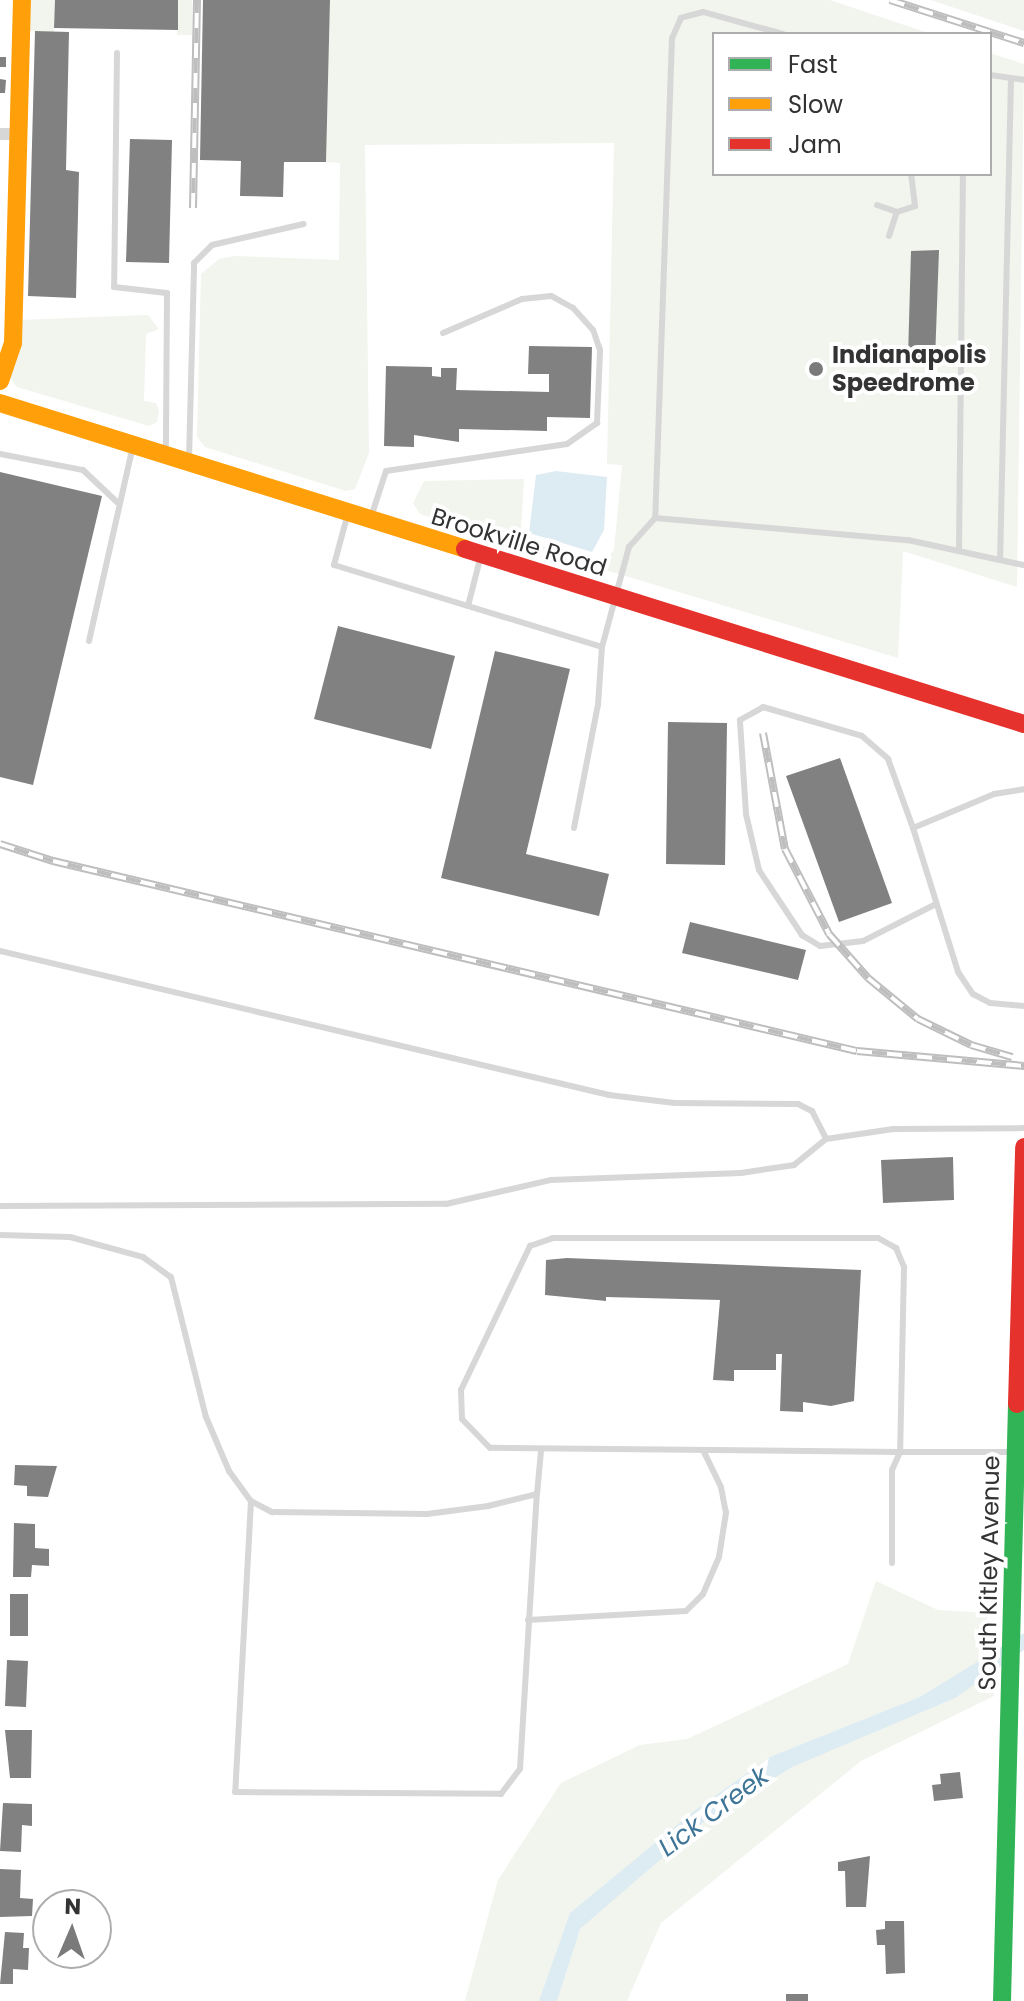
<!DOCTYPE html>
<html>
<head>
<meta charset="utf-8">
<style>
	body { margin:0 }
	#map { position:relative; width:1024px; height:2001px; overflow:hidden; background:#fff; font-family:Poppins,sans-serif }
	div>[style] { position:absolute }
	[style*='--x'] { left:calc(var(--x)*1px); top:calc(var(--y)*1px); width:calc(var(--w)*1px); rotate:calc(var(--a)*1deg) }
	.green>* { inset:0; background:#f1f5ed }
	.water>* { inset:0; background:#ddebf3 }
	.building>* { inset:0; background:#818181 }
	.lane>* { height:6px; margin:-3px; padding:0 3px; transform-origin:3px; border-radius:3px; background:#d7d7d7 }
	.street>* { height:12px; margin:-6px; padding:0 6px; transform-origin:6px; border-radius:6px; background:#d7d7d7 }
	.fast>* { height:18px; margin:-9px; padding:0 9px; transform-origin:9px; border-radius:9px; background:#30b455 }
	.slow>* { height:18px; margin:-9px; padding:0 9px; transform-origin:9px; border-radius:9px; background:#ff9f0a }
	.jam>* { height:18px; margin:-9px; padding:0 9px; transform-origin:9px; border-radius:9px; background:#e5322d }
	.rail>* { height:8px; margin-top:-4px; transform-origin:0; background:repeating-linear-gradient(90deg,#fff 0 15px,#bebebe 0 30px); box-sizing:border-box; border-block:2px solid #bebebe }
	.dots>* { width:22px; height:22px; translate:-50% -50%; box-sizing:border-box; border:4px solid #fff; border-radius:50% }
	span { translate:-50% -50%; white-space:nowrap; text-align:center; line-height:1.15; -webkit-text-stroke:8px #fff; paint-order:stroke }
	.poi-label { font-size:24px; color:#333; font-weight:700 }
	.left { translate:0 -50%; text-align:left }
	.street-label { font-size:24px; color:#333 }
	.water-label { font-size:26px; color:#3f7597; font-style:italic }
	.legend { position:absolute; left:712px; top:32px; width:280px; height:144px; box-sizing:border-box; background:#fff; border:2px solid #adadad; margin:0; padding:10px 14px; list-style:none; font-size:24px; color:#333 }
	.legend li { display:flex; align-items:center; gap:16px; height:40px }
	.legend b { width:40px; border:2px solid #adadad }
	.north { position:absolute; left:32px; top:1889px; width:80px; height:80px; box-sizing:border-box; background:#fff; border:2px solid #adadad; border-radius:50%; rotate:2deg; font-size:22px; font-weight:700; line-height:32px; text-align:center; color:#333 }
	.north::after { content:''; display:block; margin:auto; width:28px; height:36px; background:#7a7a7a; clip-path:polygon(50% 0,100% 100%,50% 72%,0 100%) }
</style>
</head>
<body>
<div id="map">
	<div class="green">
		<i style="clip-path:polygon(27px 0,55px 0,54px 32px,26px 31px)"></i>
		<i style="clip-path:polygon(178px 0,192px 0,192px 35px,177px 35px)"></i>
		<i style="clip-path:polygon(330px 0,830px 0,931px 34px,714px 34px,714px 174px,990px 174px,990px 53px,1024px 64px,1017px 587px,903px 551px,898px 658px,420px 514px,413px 503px,424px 481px,524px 479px,521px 530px,532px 543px,604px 563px,614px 550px,622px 465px,607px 464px,614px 143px,365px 145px,369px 453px,355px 489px,346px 491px,205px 447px,197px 437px,201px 274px,219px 259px,234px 256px,339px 260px,340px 163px,326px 162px)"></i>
		<i style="clip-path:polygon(931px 0,1024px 0,1024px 31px)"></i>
		<i style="clip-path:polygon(148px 315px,159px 329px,146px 334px,144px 401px,156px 403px,159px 411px,157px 422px,149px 426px,17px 387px,9px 376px,20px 320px)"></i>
		<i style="clip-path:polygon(876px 1581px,938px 1610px,987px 1613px,994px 1696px,861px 1761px,661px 1923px,627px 2001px,465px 2001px,498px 1880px,561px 1783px,640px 1745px,687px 1739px,848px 1664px)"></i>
	</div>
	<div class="water">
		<i style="clip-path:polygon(556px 471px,607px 477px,604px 530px,592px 552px,529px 533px,536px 475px)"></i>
		<i style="clip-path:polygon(1024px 1633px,1024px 1650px,955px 1698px,792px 1767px,706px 1820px,580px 1929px,557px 2001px,539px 2001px,570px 1913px,694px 1811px,770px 1757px,920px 1697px)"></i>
	</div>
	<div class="building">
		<i style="clip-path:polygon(55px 0,178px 0,178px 30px,54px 28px)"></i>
		<i style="clip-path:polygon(203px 0,330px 0,326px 162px,284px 162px,283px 197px,240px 196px,241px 161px,200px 160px)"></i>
		<i style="clip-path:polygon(35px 31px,69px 32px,66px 170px,79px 172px,76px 298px,28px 296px)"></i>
		<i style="clip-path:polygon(0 57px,6px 57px,6px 67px,0 67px)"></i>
		<i style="clip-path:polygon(0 79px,6px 80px,5px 93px,0 93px)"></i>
		<i style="clip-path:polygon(130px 139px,172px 140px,169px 263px,126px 262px)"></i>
		<i style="clip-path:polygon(939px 250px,935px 360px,908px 358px,911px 251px)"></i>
		<i style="clip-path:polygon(529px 346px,592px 347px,590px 418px,547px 417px,547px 431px,459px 429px,459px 442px,414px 435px,414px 447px,384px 446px,386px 366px,432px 367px,432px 376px,441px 377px,441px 368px,457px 368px,456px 390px,549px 392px,549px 374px,528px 374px)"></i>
		<i style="clip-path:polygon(0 472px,102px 496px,33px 785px,0 777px)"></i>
		<i style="clip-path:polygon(338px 626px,455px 656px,431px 749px,314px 719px)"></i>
		<i style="clip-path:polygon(495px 651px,570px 669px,526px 854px,609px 874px,599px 916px,441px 878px)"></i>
		<i style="clip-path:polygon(668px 722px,727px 723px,725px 865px,666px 864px)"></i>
		<i style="clip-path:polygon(840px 758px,892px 903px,839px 922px,786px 776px)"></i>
		<i style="clip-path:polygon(690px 922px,806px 950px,798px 980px,682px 953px)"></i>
		<i style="clip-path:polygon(953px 1157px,954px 1200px,883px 1203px,881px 1160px)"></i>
		<i style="clip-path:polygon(567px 1258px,861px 1270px,854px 1401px,831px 1406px,803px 1402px,803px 1412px,780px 1411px,782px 1354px,776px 1354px,776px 1370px,734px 1370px,734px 1381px,713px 1380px,720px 1300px,606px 1297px,606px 1301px,545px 1295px,546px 1260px)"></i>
		<i style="clip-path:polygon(15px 1465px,57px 1466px,48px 1497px,27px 1496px,27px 1486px,14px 1485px)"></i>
		<i style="clip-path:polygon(14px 1523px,35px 1524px,35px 1548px,49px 1549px,49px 1566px,32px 1565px,31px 1577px,13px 1577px)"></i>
		<i style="clip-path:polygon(10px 1594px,28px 1594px,28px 1636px,10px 1636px)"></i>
		<i style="clip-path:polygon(7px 1660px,28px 1661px,26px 1707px,5px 1706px)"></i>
		<i style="clip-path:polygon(5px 1730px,32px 1730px,31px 1778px,10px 1778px)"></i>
		<i style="clip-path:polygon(960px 1772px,963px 1798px,934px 1801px,932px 1785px,941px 1784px,940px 1774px)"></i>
		<i style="clip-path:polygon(3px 1803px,32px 1804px,32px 1826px,22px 1825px,21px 1852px,0 1851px)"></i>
		<i style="clip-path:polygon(870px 1856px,866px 1907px,846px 1907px,845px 1871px,838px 1871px,838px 1862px)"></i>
		<i style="clip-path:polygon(0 1869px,21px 1870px,20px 1898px,33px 1899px,32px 1916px,0 1917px)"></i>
		<i style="clip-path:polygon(885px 1921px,904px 1921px,905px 1973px,886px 1974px,885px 1945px,877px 1945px,876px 1930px,885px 1929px)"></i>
		<i style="clip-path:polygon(5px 1932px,24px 1933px,23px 1948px,29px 1948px,28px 1970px,13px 1969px,13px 1984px,0 1984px)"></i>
		<i style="clip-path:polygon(786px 1994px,808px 1994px,808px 2001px,786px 2001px)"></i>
	</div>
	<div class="lane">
		<i style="--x:783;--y:34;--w:83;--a:-164.6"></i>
		<i style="--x:703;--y:12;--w:23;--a:165"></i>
		<i style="--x:681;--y:18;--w:22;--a:114"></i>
		<i style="--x:672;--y:38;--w:480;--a:92"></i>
		<i style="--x:655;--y:518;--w:254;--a:5"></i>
		<i style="--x:908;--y:540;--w:94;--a:12.3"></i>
		<i style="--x:117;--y:53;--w:234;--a:90.7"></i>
		<i style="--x:114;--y:287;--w:53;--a:6.5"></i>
		<i style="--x:167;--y:293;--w:157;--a:90.4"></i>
		<i style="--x:990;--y:75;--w:34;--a:8"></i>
		<i style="--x:1011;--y:78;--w:482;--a:91.3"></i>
		<i style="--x:1000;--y:560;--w:25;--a:12"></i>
		<i style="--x:877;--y:205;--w:21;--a:19"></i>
		<i style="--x:897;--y:212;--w:19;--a:-18"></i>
		<i style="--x:915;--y:206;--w:32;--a:-97"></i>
		<i style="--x:889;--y:236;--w:25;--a:-72"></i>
		<i style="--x:0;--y:454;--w:85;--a:10.9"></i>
		<i style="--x:83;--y:470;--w:47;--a:43.3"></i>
		<i style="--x:189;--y:459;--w:196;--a:-88.5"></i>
		<i style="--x:194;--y:263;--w:25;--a:-45"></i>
		<i style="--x:212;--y:245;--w:94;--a:-12.9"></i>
		<i style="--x:348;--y:513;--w:54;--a:105.1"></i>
		<i style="--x:334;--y:565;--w:280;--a:17"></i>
		<i style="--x:602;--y:647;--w:104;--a:-74.9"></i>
		<i style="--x:629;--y:547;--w:39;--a:-48"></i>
		<i style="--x:371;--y:517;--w:48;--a:-71.9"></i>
		<i style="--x:386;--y:471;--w:183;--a:-8.5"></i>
		<i style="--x:567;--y:444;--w:37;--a:-35"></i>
		<i style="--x:597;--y:423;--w:73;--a:-87.6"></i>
		<i style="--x:600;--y:350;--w:21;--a:-109"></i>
		<i style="--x:593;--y:330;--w:30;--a:-132"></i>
		<i style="--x:573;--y:308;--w:25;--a:-151"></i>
		<i style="--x:551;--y:296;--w:29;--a:174"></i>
		<i style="--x:522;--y:299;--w:86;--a:156.7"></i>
		<i style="--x:959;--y:551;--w:377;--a:-89.4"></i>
		<i style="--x:468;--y:606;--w:53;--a:-75.7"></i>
		<i style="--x:89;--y:641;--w:200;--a:-77.3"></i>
		<i style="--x:574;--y:828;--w:125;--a:-79"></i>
		<i style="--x:598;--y:705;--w:58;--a:-86.1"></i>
		<i style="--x:913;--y:828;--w:151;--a:72.6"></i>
		<i style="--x:958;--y:972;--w:27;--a:56"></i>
		<i style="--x:973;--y:994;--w:19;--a:28"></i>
		<i style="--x:990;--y:1003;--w:34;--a:5"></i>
		<i style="--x:936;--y:904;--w:82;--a:153.1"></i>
		<i style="--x:863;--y:941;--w:43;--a:173.4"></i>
		<i style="--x:820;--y:946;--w:21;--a:-149"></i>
		<i style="--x:802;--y:935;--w:78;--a:-123.5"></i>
		<i style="--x:759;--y:870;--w:57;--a:-103.1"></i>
		<i style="--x:746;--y:814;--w:94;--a:-93.7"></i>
		<i style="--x:740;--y:720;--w:26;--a:-29"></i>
		<i style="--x:763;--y:707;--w:103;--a:16.3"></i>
		<i style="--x:862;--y:736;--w:35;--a:41"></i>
		<i style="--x:888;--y:759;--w:73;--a:70.1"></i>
		<i style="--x:913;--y:828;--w:88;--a:-22.8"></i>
		<i style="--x:994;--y:794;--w:30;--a:-9"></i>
		<i style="--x:0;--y:951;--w:626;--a:13.3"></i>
		<i style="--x:609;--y:1095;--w:66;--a:6.9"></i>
		<i style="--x:675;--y:1103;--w:123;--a:0.5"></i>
		<i style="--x:798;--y:1104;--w:16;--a:27"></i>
		<i style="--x:812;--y:1111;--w:31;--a:63"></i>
		<i style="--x:0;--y:1206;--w:446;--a:-0.3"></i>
		<i style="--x:446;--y:1204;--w:108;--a:-12.9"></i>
		<i style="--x:551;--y:1180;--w:190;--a:-2.1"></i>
		<i style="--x:741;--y:1173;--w:54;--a:-8.6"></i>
		<i style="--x:794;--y:1165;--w:41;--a:-39.1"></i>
		<i style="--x:826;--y:1139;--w:68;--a:-8.5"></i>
		<i style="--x:893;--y:1129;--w:131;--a:-0.4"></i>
		<i style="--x:0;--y:1235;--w:70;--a:1.6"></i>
		<i style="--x:70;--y:1237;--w:76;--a:15.3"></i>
		<i style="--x:143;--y:1257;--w:34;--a:36"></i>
		<i style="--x:171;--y:1277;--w:144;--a:76"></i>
		<i style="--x:206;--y:1417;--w:59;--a:66.9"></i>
		<i style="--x:229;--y:1471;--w:37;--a:54"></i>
		<i style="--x:251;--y:1501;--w:24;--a:28"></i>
		<i style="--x:272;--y:1512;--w:155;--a:0.7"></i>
		<i style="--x:427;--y:1514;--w:62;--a:-7.5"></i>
		<i style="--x:488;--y:1506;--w:50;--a:-13.8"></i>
		<i style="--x:537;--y:1494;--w:43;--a:-84.7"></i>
		<i style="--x:251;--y:1501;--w:291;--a:93.1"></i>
		<i style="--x:235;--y:1792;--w:266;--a:0.4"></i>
		<i style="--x:501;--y:1794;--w:31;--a:-53"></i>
		<i style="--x:520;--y:1769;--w:276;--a:-86.5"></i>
		<i style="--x:892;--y:1563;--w:93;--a:-90"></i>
		<i style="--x:892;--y:1470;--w:20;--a:-66"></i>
		<i style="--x:900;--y:1452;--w:410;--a:-179.4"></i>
		<i style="--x:490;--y:1448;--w:40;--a:-134"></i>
		<i style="--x:462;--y:1419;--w:29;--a:-92"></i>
		<i style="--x:461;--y:1390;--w:160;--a:-64.4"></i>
		<i style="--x:530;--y:1246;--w:24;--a:-19"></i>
		<i style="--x:553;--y:1238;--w:325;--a:0"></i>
		<i style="--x:878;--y:1238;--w:21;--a:29"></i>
		<i style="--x:896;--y:1248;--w:21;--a:67"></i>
		<i style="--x:904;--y:1267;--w:185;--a:91.2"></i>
		<i style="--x:900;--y:1452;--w:113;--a:0"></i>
		<i style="--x:528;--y:1620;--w:158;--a:-3.3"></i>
		<i style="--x:686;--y:1611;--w:24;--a:-45"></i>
		<i style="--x:703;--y:1594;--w:40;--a:-66.6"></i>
		<i style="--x:719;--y:1557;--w:45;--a:-81"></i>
		<i style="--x:726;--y:1513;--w:26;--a:-101"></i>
		<i style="--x:721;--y:1487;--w:41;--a:-115.9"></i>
	</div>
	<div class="street">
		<i style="--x:0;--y:134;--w:18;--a:0"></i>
	</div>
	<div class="fast">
		<i style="--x:1002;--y:2001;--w:597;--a:-88.56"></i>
	</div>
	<div class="slow">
		<i style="--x:0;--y:381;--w:40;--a:-71.1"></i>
		<i style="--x:13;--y:343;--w:343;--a:-88.5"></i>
		<i style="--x:0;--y:403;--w:487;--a:17.4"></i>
	</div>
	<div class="jam">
		<i style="--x:465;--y:549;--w:586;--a:17.38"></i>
		<i style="--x:1017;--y:1404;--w:257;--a:-88.4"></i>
	</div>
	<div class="rail">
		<i style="--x:890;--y:0;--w:141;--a:17.8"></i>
		<i style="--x:193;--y:208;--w:208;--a:-88.9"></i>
		<i style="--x:763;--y:733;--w:118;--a:79.3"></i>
		<i style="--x:785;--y:849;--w:96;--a:62.6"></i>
		<i style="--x:829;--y:934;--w:59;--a:48.4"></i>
		<i style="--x:868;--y:978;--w:65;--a:39.4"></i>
		<i style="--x:918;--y:1019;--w:59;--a:26.1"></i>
		<i style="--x:971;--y:1045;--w:43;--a:16.3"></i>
		<i style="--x:0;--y:844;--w:56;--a:17.8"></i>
		<i style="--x:53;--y:861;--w:826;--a:13.3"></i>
		<i style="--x:857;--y:1051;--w:168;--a:5.1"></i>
	</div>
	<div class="dots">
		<i style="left:816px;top:369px;background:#7a7a7a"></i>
	</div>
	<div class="poi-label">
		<span class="left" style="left:832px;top:369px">Indianapolis<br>Speedrome</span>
	</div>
	<div class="street-label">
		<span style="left:519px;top:542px;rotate:17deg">Brookville Road</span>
		<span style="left:989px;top:1573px;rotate:-89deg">South Kitley Avenue</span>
	</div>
	<div class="water-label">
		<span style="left:714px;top:1812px;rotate:-37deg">Lick Creek</span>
	</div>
	<ul class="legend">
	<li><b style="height:10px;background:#30b455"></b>Fast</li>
	<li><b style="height:10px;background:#ff9f0a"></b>Slow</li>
	<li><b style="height:10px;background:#e5322d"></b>Jam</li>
	</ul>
	<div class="north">N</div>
</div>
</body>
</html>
